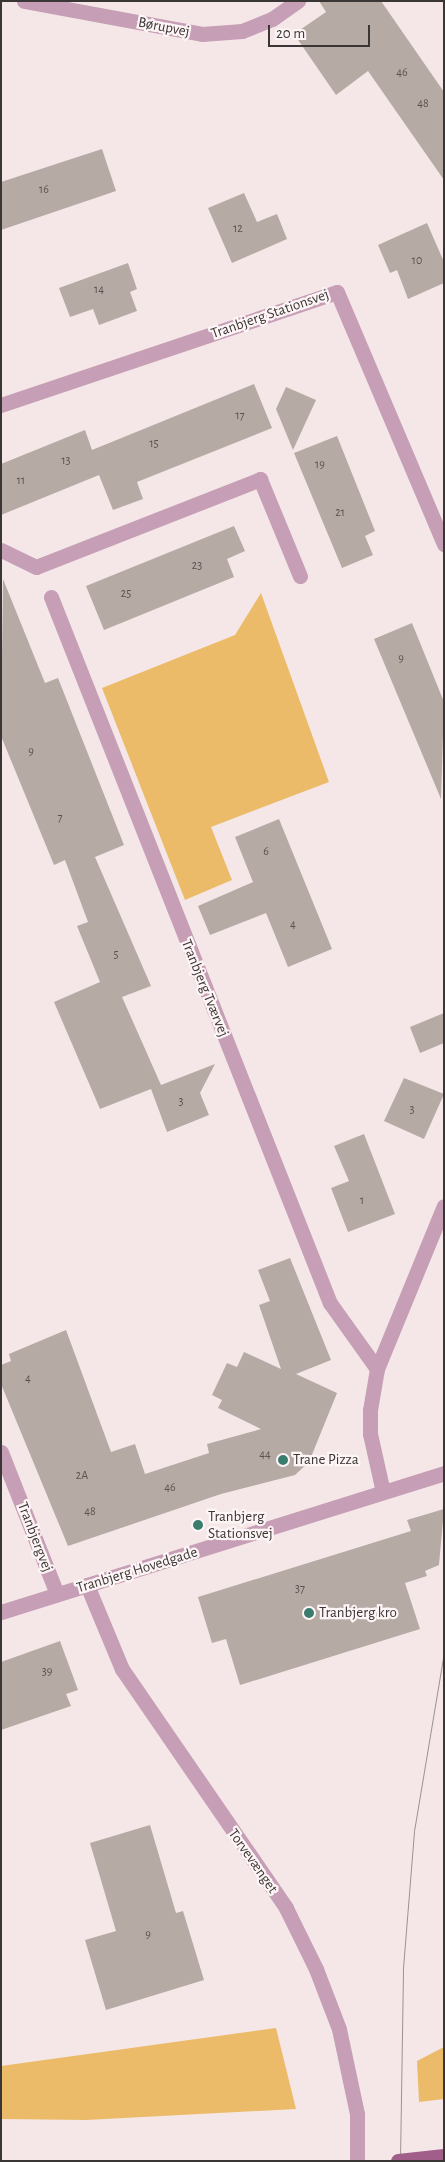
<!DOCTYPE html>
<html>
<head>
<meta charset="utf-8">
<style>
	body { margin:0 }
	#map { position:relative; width:445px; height:2162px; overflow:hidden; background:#f5e7e7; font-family:"Alegreya Sans",sans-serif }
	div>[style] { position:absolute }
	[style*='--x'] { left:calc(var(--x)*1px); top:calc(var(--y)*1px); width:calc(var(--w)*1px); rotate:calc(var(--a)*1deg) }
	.green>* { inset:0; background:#ebbb69 }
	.building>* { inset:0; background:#b6aaa5 }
	.minor>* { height:15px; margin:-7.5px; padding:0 7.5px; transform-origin:7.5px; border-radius:7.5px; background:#c69fb6 }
	.tram>* { height:1px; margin:-0.5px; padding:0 0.5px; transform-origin:0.5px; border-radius:0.5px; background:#9b9191 }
	.major-bridge>* { height:15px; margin:-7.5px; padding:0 7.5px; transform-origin:7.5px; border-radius:7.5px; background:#a25e8a }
	.dots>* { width:14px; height:14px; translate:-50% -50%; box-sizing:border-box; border:2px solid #fef5f6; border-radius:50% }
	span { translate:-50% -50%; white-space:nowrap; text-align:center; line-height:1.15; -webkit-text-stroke:4.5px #fef5f6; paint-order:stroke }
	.number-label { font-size:12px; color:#5a5352 }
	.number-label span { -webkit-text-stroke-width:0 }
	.street-label { font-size:15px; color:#3b3636 }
	.poi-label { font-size:15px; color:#3b3636 }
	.left { translate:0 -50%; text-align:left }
	.frame { position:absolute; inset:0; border:2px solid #3b3636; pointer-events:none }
	.scale { position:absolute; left:268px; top:25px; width:102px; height:22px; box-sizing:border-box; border:2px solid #3b3636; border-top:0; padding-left:6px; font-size:15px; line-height:18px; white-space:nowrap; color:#3b3636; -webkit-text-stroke:4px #fef5f6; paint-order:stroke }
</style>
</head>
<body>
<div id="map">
	<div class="green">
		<i style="clip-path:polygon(261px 593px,329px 782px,211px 827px,232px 880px,185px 900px,102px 688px,235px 635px)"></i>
		<i style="clip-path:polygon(276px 2028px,296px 2109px,86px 2120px,1px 2119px,1px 2066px)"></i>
		<i style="clip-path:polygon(444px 2047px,444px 2099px,419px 2102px,417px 2061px)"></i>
	</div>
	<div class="building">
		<i style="clip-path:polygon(319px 1px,381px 1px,444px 92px,444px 180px,368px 71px,336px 95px,294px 34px,326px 12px)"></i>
		<i style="clip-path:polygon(102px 149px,116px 191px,1px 230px,1px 182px)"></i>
		<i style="clip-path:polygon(244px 193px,257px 222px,277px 214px,287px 239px,232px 263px,208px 208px)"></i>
		<i style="clip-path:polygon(427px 223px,444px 262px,444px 283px,408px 299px,397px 270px,390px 273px,378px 245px)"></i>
		<i style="clip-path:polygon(128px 263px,137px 289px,130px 292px,137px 311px,99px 325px,93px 309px,70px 317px,59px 288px)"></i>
		<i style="clip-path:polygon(254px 384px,272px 428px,137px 482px,143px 499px,113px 510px,99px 475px,1px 515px,1px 464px,85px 430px,92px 450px)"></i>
		<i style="clip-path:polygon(286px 387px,316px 400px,293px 450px,276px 409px)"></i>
		<i style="clip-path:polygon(337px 436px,375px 531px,365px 536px,373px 555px,342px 568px,294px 453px)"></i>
		<i style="clip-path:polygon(234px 526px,245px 551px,227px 559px,234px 577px,104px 630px,86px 586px)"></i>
		<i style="clip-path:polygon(3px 579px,45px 683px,58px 678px,124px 845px,95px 857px,151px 986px,122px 997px,161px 1085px,215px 1064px,200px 1093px,209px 1115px,167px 1132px,151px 1089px,100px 1109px,54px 1002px,100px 982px,77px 926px,88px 922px,65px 860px,54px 865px,1px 736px)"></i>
		<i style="clip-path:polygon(412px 623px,444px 702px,441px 799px,374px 639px)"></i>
		<i style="clip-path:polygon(279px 819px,332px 949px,288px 967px,266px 913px,210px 935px,198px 906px,253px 882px,235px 837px)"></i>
		<i style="clip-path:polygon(444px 1013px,444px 1043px,420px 1053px,410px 1027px)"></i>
		<i style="clip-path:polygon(404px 1078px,444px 1094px,424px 1139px,384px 1121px)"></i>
		<i style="clip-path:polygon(364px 1134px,395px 1214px,348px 1232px,331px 1188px,349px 1181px,334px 1146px)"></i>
		<i style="clip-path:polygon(290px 1258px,331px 1360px,296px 1374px,337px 1393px,309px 1462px,295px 1475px,221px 1494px,68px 1546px,1px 1384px,1px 1365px,11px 1361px,9px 1354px,66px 1330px,111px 1452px,135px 1444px,145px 1474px,209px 1453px,207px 1444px,261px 1429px,218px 1408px,222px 1400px,212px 1395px,227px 1363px,237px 1367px,244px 1352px,281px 1369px,259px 1305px,270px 1301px,258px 1270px)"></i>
		<i style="clip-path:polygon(444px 1509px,439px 1565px,425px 1571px,427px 1576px,405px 1583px,420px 1629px,240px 1685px,226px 1639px,212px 1643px,198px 1597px,411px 1531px,407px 1520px)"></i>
		<i style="clip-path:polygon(60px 1641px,78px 1690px,66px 1694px,71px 1706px,1px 1730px,1px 1662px)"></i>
		<i style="clip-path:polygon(150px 1825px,176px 1913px,183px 1911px,204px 1980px,106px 2010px,85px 1940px,116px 1931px,90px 1843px)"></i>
	</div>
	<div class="minor">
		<i style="--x:24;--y:1;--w:181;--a:10.5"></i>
		<i style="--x:202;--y:34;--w:40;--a:-4.3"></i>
		<i style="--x:242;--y:31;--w:32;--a:-22"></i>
		<i style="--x:272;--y:19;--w:32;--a:-35"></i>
		<i style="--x:1;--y:405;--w:354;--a:-18.6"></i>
		<i style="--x:337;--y:292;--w:274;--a:67"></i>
		<i style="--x:1;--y:550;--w:39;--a:26"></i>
		<i style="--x:36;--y:567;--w:241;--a:-21.4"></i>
		<i style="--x:260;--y:479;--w:105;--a:67.6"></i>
		<i style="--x:51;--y:597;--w:759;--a:68.44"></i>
		<i style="--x:330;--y:1303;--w:81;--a:54.5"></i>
		<i style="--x:1;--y:1452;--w:153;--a:68.5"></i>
		<i style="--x:383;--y:1492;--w:59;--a:-102.6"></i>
		<i style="--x:370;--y:1434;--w:24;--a:-90"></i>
		<i style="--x:370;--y:1410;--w:42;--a:-80.3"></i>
		<i style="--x:377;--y:1369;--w:176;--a:-67.7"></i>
		<i style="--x:87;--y:1585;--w:91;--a:67.4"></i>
		<i style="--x:122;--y:1669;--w:290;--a:55.5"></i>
		<i style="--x:286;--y:1908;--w:68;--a:63.8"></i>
		<i style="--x:316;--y:1969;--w:64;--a:69"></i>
		<i style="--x:339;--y:2029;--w:87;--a:78"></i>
		<i style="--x:357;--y:2114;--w:47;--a:90"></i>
		<i style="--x:1;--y:1612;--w:464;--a:-17.4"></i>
	</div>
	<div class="tram">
		<i style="--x:400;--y:2161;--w:193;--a:-89.1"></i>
		<i style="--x:403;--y:1968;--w:137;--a:-85.4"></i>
		<i style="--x:414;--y:1831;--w:182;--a:-80.5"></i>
	</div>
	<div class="major-bridge">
		<i style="--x:398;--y:2161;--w:46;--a:-6.2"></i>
	</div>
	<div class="dots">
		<i style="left:283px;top:1460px;background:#3a7d6e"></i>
		<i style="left:198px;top:1525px;background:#3a7d6e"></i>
		<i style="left:309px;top:1613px;background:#3a7d6e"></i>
	</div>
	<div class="number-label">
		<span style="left:402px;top:73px">46</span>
		<span style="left:423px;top:104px">48</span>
		<span style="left:44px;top:190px">16</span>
		<span style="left:238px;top:229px">12</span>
		<span style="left:417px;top:261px">10</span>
		<span style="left:99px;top:290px">14</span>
		<span style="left:240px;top:416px">17</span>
		<span style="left:154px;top:444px">15</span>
		<span style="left:66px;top:461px">13</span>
		<span style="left:320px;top:465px">19</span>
		<span style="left:21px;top:481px">11</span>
		<span style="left:340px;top:513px">21</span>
		<span style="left:197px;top:566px">23</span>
		<span style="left:126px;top:594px">25</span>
		<span style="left:401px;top:659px">9</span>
		<span style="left:31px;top:752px">9</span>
		<span style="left:60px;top:818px">7</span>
		<span style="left:266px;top:852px">6</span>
		<span style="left:293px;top:925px">4</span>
		<span style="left:116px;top:955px">5</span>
		<span style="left:181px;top:1102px">3</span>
		<span style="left:412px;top:1110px">3</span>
		<span style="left:362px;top:1201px">1</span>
		<span style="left:28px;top:1379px">4</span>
		<span style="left:265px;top:1455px">44</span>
		<span style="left:82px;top:1476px">2A</span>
		<span style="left:170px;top:1488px">46</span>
		<span style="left:90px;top:1512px">48</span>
		<span style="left:300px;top:1589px">37</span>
		<span style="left:47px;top:1672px">39</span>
		<span style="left:148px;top:1935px">9</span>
	</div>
	<div class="street-label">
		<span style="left:164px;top:27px;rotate:11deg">Børupvej</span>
		<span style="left:270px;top:314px;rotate:-19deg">Tranbjerg Stationsvej</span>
		<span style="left:205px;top:988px;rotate:68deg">Tranbjerg Tværvej</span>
		<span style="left:35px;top:1537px;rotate:69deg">Tranbjergvej</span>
		<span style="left:137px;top:1570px;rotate:-17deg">Tranbjerg Hovedgade</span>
		<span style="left:253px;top:1861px;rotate:55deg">Torvevænget</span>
	</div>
	<div class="poi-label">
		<span class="left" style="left:293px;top:1460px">Trane Pizza</span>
		<span class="left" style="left:208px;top:1525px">Tranbjerg<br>Stationsvej</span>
		<span class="left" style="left:319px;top:1613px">Tranbjerg kro</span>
	</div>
	<div class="frame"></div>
	<div class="scale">20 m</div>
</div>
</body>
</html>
